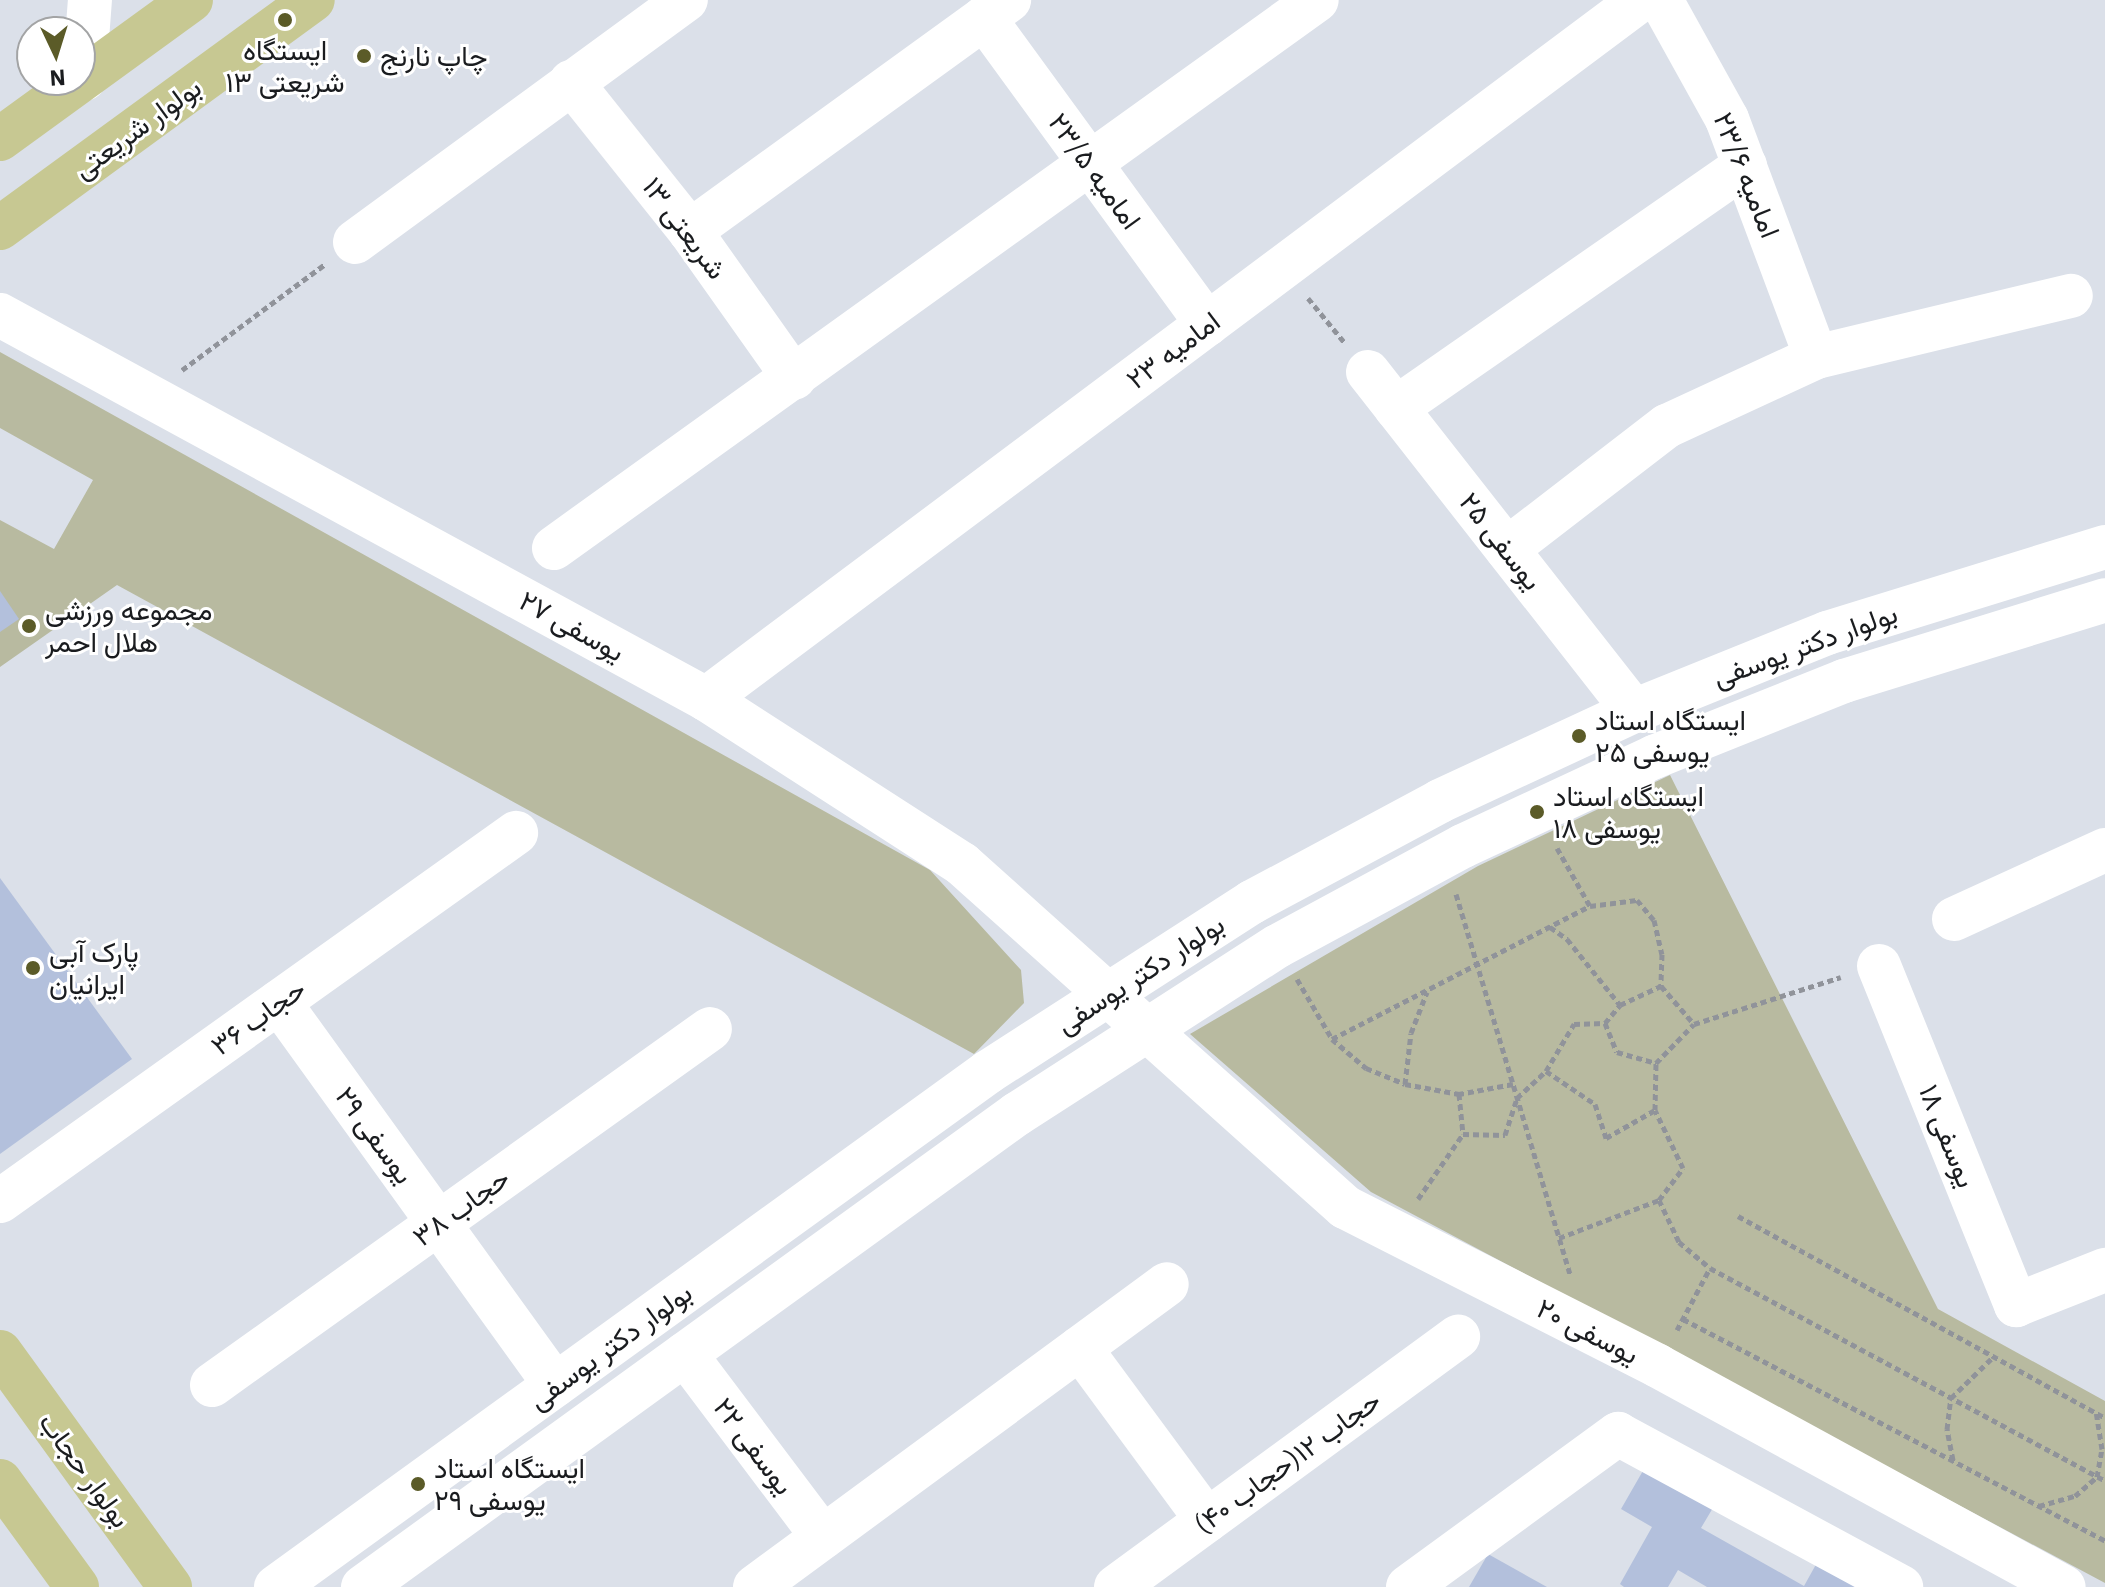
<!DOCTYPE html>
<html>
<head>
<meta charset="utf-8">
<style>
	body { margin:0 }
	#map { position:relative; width:2105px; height:1587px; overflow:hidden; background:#dbe0e9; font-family:"IBM Plex Sans",Vazirmatn,sans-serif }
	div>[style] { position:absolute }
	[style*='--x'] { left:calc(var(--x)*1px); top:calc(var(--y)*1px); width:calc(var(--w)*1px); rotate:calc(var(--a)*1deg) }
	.green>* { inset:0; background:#b8baa0 }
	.building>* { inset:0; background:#b3c0dc }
	.path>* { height:5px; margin-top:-2.5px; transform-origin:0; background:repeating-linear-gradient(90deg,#90939a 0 6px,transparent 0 10px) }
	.minor>* { height:44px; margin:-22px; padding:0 22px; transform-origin:22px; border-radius:22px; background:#fff }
	.major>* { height:44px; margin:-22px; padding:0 22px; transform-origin:22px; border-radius:22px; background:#c7c892 }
	.dots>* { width:22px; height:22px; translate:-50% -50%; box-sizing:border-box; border:4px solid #fff; border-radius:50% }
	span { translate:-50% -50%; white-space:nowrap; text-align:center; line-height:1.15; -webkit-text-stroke:6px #fff; paint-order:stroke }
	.poi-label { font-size:28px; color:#1a1c1f }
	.left { translate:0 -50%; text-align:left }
	.street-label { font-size:28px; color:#1a1c1f }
	.north { position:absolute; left:16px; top:16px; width:80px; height:80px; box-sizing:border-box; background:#fff; border:2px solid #a3a4a5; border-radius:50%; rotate:176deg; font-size:22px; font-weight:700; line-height:32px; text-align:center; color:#1a1c1f }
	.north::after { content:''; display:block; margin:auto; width:28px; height:36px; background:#5b5b28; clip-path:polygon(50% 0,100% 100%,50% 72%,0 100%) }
</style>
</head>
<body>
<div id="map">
	<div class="green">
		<i style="clip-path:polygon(0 352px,930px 870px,1021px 970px,1024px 1003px,974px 1054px,117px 585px,0 667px,0 520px,54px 549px,93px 480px,0 428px)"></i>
		<i style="clip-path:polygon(1670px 775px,1938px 1309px,2105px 1401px,2105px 1583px,1371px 1192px,1190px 1034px,1478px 866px)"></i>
	</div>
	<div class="building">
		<i style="clip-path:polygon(0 591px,19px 619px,0 632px)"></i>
		<i style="clip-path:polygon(0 878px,132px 1059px,0 1154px)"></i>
		<i style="clip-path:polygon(1648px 1462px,1717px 1501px,1701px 1528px,1804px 1586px,1819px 1559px,1869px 1587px,1707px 1587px,1678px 1570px,1668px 1587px,1624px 1587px,1620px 1584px,1652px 1527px,1621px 1509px)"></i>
		<i style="clip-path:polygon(1488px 1554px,1547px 1587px,1469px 1587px)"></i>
	</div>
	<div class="path">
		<i style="--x:1308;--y:298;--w:58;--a:50.6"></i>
		<i style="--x:182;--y:370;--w:178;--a:-36.5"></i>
		<i style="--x:1557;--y:848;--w:67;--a:60.4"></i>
		<i style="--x:1456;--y:894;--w:398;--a:73.3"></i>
		<i style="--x:1550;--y:927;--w:21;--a:35"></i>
		<i style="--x:1567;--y:939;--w:85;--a:51.2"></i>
		<i style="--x:1297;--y:979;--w:69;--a:59.7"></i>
		<i style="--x:1332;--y:1039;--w:45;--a:40.5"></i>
		<i style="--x:1366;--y:1068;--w:42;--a:22.3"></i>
		<i style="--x:1405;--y:1084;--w:55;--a:10.5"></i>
		<i style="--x:1605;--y:1023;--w:31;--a:68"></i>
		<i style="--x:1617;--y:1052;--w:41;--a:15.8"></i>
		<i style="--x:1332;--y:1039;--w:290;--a:-27.3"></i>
		<i style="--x:1590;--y:906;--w:47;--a:-7.3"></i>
		<i style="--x:1637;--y:900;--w:26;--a:50"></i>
		<i style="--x:1654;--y:920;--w:35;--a:77"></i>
		<i style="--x:1662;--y:954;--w:32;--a:92"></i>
		<i style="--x:1661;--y:986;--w:50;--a:49"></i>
		<i style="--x:1546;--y:1071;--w:59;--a:34"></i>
		<i style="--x:1595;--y:1104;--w:36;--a:72"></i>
		<i style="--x:1606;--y:1138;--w:56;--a:-29.7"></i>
		<i style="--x:1405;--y:1084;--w:51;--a:-83.3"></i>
		<i style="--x:1411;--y:1033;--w:44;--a:-68.7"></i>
		<i style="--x:1513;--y:1084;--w:55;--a:169.5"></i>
		<i style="--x:1459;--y:1094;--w:40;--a:84.3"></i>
		<i style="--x:1463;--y:1134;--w:42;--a:1.4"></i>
		<i style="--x:1505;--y:1135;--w:39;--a:-72"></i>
		<i style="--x:1517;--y:1098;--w:40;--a:-43"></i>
		<i style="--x:1546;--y:1071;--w:55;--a:-59.2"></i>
		<i style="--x:1574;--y:1024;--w:31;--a:-2"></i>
		<i style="--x:1605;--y:1023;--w:23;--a:-50"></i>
		<i style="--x:1620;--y:1005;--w:45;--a:-24.9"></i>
		<i style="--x:1418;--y:1199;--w:79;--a:-55.3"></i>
		<i style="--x:1659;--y:1200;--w:47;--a:64.5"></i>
		<i style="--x:1679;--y:1242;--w:40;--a:40"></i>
		<i style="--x:1710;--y:1268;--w:449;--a:28.3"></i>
		<i style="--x:1738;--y:1216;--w:419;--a:28.8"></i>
		<i style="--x:1559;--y:1238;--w:107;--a:-20.8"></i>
		<i style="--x:1659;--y:1200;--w:40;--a:-53"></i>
		<i style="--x:1683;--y:1168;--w:64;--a:-115.8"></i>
		<i style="--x:1655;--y:1110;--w:47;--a:-88.8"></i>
		<i style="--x:1656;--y:1063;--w:54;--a:-45.7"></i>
		<i style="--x:1694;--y:1024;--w:154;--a:-17.7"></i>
		<i style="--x:1683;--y:1319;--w:477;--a:27.7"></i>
		<i style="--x:1677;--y:1330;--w:70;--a:-62"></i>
		<i style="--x:1953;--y:1460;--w:32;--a:-101"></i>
		<i style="--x:1947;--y:1429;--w:31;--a:-83"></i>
		<i style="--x:1951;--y:1398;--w:60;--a:-44.3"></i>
		<i style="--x:2039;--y:1506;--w:37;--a:-16"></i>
		<i style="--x:2075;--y:1496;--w:29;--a:-41"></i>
		<i style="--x:2097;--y:1477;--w:28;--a:-80"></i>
		<i style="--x:2102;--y:1449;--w:36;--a:-99"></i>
	</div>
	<div class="minor">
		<i style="--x:1661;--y:0;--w:136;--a:61"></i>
		<i style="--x:1727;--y:119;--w:254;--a:69.5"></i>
		<i style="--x:984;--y:18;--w:379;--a:53.9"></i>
		<i style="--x:84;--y:79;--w:79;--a:-85.7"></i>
		<i style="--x:571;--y:82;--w:191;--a:51.4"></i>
		<i style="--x:690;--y:231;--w:180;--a:54.7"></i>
		<i style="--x:690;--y:231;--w:394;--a:-35.9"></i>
		<i style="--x:355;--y:242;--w:410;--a:-36.2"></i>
		<i style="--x:0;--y:315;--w:804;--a:28.54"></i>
		<i style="--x:706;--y:699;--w:305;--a:32.8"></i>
		<i style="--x:962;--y:864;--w:514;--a:41.85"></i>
		<i style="--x:1345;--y:1207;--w:351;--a:26.9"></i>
		<i style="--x:1658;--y:1366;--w:462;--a:28.6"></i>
		<i style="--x:1368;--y:372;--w:431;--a:51.9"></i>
		<i style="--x:1396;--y:408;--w:425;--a:-34.8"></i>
		<i style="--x:554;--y:548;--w:939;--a:-35.69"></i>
		<i style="--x:1507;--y:549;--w:202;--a:-37.6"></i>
		<i style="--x:1667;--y:426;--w:164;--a:-24.8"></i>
		<i style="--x:1816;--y:357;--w:262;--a:-13.5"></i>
		<i style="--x:706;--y:699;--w:1167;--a:-36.81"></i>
		<i style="--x:1954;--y:919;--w:166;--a:-24.6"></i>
		<i style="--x:1879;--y:966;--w:366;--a:68"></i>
		<i style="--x:2016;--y:1305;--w:96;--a:-21.5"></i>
		<i style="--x:279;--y:1002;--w:472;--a:54.2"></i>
		<i style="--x:0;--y:1201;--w:634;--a:-35.5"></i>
		<i style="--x:1080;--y:1348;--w:214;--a:53.6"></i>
		<i style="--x:685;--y:1354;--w:229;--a:53"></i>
		<i style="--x:212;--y:1385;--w:612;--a:-35.56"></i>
		<i style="--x:276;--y:1587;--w:879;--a:-35.88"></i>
		<i style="--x:988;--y:1072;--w:314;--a:-32.8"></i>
		<i style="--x:1252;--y:902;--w:213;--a:-28.2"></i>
		<i style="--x:1440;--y:801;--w:214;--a:-24.9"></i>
		<i style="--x:1634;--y:711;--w:208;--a:-22"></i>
		<i style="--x:1827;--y:633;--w:291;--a:-17.2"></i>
		<i style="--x:363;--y:1587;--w:807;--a:-35.88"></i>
		<i style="--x:1017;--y:1114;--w:310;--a:-32.8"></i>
		<i style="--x:1278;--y:946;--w:210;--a:-28.4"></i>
		<i style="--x:1463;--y:846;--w:211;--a:-25"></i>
		<i style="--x:1654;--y:757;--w:205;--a:-21.8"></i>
		<i style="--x:1844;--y:681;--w:273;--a:-17.2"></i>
		<i style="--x:755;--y:1587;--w:511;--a:-36.33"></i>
		<i style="--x:1116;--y:1587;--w:424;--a:-36.2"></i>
		<i style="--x:1408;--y:1587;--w:260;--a:-36.1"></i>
		<i style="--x:1618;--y:1434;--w:322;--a:28.4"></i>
	</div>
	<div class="major">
		<i style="--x:0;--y:139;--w:236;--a:-36"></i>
		<i style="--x:0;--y:228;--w:387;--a:-36.1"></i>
		<i style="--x:0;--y:1352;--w:290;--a:54.1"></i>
		<i style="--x:0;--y:1481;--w:131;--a:54"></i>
	</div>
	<div class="dots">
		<i style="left:285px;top:20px;background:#5b5b28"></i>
		<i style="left:364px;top:56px;background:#5b5b28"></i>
		<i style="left:29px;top:626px;background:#5b5b28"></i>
		<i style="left:1579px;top:736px;background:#5b5b28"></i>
		<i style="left:1537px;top:812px;background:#5b5b28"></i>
		<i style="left:33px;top:968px;background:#5b5b28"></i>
		<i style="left:418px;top:1484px;background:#5b5b28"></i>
	</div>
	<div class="poi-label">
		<span style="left:285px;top:66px">ایستگاه<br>شریعتی ۱۳</span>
		<span class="left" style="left:380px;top:56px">چاپ نارنج</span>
		<span class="left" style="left:45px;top:626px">مجموعه ورزشی<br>هلال احمر</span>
		<span class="left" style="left:1595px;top:736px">ایستگاه استاد<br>یوسفی ۲۵</span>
		<span class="left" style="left:1553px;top:812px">ایستگاه استاد<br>یوسفی ۱۸</span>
		<span class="left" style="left:49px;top:968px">پارک آبی<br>ایرانیان</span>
		<span class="left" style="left:434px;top:1484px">ایستگاه استاد<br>یوسفی ۲۹</span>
	</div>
	<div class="street-label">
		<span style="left:137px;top:128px;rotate:-36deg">بولوار شریعتی</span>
		<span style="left:1095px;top:171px;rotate:54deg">امامیه ۲۳/۵</span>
		<span style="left:1747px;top:175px;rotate:68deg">امامیه ۲۳/۶</span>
		<span style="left:685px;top:228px;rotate:53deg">شریعتی ۱۳</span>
		<span style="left:1173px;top:350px;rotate:-37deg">امامیه ۲۳</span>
		<span style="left:1501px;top:541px;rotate:52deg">یوسفی ۲۵</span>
		<span style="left:572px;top:626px;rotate:29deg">یوسفی ۲۷</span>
		<span style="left:1805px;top:645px;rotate:-20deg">بولوار دکتر یوسفی</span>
		<span style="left:1140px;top:974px;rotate:-33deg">بولوار دکتر یوسفی</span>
		<span style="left:258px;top:1017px;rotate:-36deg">حجاب ۳۶</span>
		<span style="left:375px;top:1135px;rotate:54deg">یوسفی ۲۹</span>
		<span style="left:1948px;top:1136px;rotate:68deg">یوسفی ۱۸</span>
		<span style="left:461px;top:1207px;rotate:-36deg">حجاب ۳۸</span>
		<span style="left:1588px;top:1331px;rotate:27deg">یوسفی ۲۰</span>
		<span style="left:610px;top:1346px;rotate:-36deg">بولوار دکتر یوسفی</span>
		<span style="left:754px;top:1446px;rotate:53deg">یوسفی ۲۲</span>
		<span style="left:1287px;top:1462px;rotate:-36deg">حجاب ۱۲(حجاب ۴۰)</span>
		<span style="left:85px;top:1470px;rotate:54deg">بولوار حجاب</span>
	</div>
	<div class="north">N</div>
</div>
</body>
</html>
